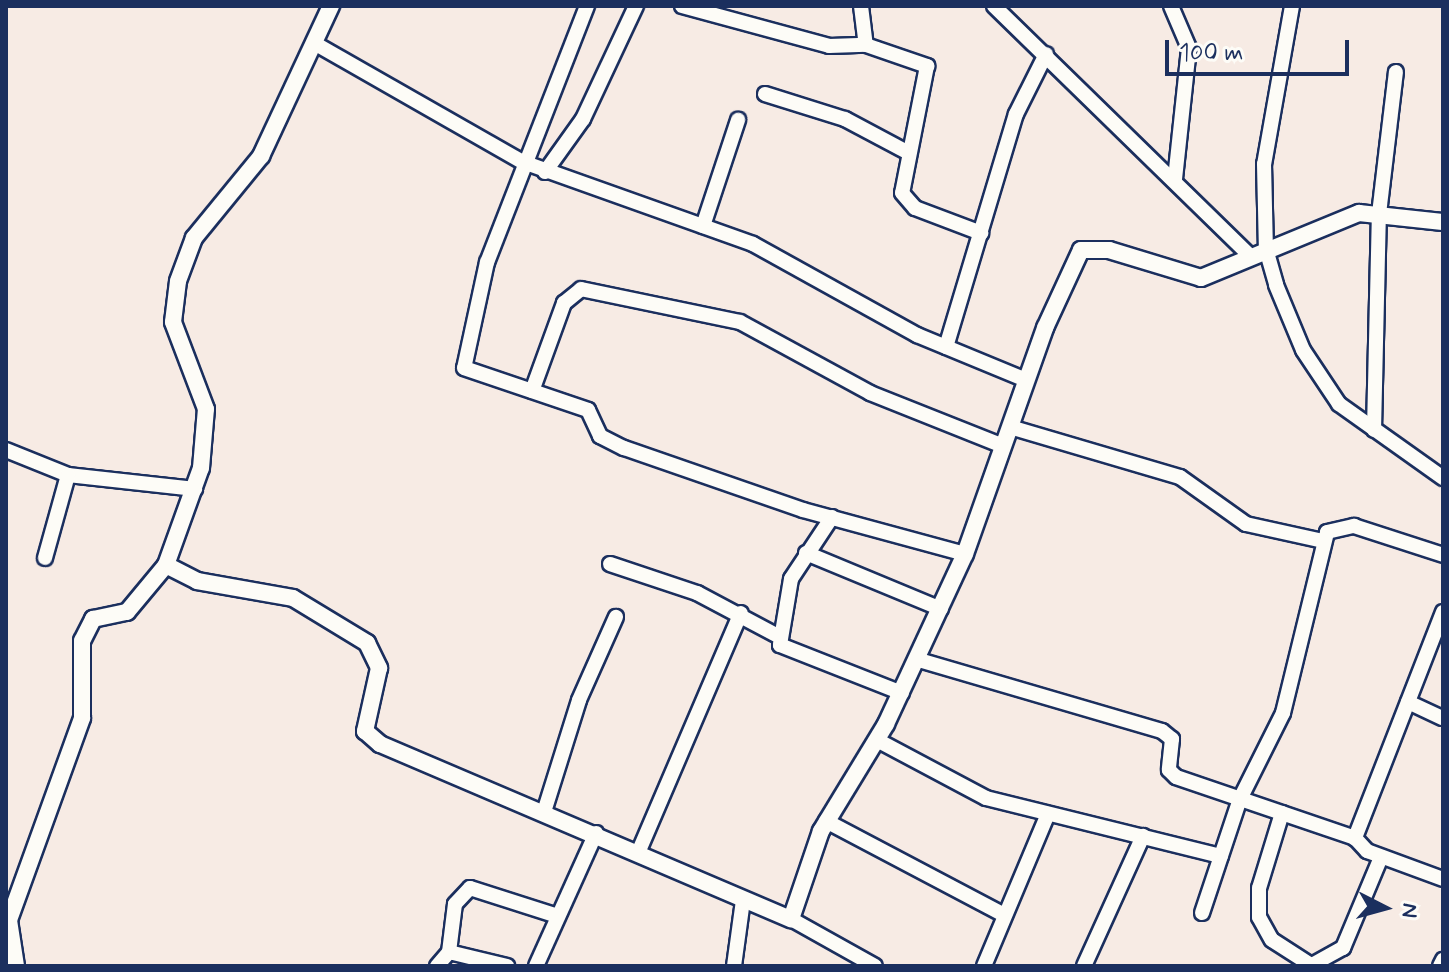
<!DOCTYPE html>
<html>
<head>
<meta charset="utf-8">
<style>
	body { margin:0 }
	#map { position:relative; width:1449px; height:972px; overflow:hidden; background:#f7ebe4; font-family:Mynerve,sans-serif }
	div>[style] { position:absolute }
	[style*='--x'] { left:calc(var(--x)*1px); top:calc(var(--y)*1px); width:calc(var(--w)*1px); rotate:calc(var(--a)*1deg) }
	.roads { filter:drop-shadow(2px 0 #1b2f5e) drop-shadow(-2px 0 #1b2f5e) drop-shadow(0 2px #1b2f5e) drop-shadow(0 -2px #1b2f5e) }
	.minor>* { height:14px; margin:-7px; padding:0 7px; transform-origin:7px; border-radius:7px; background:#fdfcf7 }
	.tertiary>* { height:16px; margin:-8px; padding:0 8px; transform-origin:8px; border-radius:8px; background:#fdfcf7 }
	span { translate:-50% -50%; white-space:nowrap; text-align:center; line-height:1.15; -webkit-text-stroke:8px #fdfcf7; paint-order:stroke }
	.frame { position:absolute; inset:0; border:8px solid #1b2f5e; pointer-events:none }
	.north { position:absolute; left:1345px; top:868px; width:80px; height:80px; -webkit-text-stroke:6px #fdfcf7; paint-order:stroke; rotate:96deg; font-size:22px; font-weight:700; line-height:32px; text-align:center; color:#1b2f5e }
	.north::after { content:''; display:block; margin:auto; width:28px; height:36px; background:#1b2f5e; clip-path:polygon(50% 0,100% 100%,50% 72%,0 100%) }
	.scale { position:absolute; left:1165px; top:40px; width:184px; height:36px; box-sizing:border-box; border:4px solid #1b2f5e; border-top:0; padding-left:10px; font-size:24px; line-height:28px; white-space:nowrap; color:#1b2f5e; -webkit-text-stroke:6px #fdfcf7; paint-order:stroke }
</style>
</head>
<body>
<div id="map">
	<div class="roads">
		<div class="minor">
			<i style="--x:587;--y:6;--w:275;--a:111.3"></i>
			<i style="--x:487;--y:262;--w:108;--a:102.2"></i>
			<i style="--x:464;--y:368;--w:131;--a:18.7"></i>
			<i style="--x:588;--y:410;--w:29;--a:65"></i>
			<i style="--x:600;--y:436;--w:27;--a:27"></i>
			<i style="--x:624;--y:448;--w:189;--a:19.1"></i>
			<i style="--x:803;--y:510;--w:168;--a:15.2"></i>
			<i style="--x:682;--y:6;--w:152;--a:15.2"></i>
			<i style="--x:829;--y:46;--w:37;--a:-2"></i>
			<i style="--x:861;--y:6;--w:39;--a:83"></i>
			<i style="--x:866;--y:45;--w:65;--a:19"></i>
			<i style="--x:927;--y:66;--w:129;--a:101.1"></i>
			<i style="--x:902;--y:193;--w:20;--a:49"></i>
			<i style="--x:915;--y:208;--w:71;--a:20.7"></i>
			<i style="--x:994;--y:6;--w:358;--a:44.3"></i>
			<i style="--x:1171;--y:6;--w:46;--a:66.8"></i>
			<i style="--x:1189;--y:48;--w:132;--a:96.1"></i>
			<i style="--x:1292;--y:6;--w:160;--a:100"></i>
			<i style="--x:1264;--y:164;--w:85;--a:88.7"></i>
			<i style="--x:1266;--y:249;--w:37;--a:74"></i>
			<i style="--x:1276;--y:285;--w:70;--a:67.4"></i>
			<i style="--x:1303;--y:350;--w:65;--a:56.3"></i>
			<i style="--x:1339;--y:404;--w:128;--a:35.4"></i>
			<i style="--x:314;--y:43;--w:241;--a:29.7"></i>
			<i style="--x:523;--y:162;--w:244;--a:19.6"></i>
			<i style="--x:753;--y:244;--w:188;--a:29"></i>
			<i style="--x:917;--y:335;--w:118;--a:22.4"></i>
			<i style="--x:765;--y:94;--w:84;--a:17.4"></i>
			<i style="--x:845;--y:119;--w:72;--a:28"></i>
			<i style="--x:545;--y:172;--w:65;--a:-54.4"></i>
			<i style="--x:583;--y:119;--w:125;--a:-64.9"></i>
			<i style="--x:703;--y:226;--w:112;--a:-71.7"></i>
			<i style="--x:946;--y:347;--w:243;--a:-73.3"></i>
			<i style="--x:1016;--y:114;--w:67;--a:-63.4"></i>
			<i style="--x:532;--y:391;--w:94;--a:-70"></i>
			<i style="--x:564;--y:303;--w:22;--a:-39"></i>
			<i style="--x:581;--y:289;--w:162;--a:11.7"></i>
			<i style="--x:740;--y:322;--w:148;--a:28.6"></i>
			<i style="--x:870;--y:393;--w:143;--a:21.7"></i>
			<i style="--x:1010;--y:427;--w:177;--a:16.4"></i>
			<i style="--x:1180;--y:477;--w:81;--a:35.5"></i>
			<i style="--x:1246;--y:524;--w:79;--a:12.4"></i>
			<i style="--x:1374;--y:430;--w:216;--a:-88.7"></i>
			<i style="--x:1379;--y:214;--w:143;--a:-83.2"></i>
			<i style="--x:6;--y:450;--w:67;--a:22"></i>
			<i style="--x:68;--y:475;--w:128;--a:6.3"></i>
			<i style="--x:832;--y:517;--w:74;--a:123.5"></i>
			<i style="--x:791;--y:579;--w:67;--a:99.5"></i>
			<i style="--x:780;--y:645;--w:131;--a:21.5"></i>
			<i style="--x:806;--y:553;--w:146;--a:22.5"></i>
			<i style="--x:45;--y:558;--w:86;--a:-74.5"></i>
			<i style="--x:610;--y:564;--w:92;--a:18.4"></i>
			<i style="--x:697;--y:593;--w:92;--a:28"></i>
			<i style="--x:1443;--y:612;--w:243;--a:111.3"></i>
			<i style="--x:1355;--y:838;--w:18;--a:47"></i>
			<i style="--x:1367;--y:851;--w:81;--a:20.2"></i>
			<i style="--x:919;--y:660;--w:253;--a:16.3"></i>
			<i style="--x:1162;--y:731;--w:13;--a:39"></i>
			<i style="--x:1172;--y:739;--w:31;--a:96"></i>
			<i style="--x:1169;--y:770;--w:10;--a:45"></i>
			<i style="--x:1176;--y:777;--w:189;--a:18.8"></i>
			<i style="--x:1408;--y:702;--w:38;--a:25"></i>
			<i style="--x:877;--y:740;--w:123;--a:28"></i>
			<i style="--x:986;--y:798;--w:242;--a:13.9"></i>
			<i style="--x:544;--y:812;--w:117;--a:-72.6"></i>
			<i style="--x:579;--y:700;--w:91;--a:-66"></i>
			<i style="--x:1282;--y:813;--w:78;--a:107"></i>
			<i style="--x:1259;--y:888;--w:29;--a:90"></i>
			<i style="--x:1259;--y:917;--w:26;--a:61"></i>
			<i style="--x:1272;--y:940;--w:46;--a:32.7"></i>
			<i style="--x:826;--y:821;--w:201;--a:27.8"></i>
			<i style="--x:638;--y:853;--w:261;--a:-66.8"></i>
			<i style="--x:1202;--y:913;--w:120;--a:-71.6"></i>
			<i style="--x:1240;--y:799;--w:96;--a:-63.4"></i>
			<i style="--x:1283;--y:713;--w:186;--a:-76.3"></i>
			<i style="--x:1327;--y:532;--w:28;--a:-13"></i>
			<i style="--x:1354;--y:526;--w:94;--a:18"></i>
			<i style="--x:791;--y:919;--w:96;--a:29.2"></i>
			<i style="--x:449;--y:952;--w:48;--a:-82.9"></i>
			<i style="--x:455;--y:904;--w:22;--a:-47"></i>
			<i style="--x:470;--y:888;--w:92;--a:17.7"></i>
			<i style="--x:437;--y:966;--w:18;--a:-49"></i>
			<i style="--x:449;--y:952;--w:60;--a:13.6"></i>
			<i style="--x:536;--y:966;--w:146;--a:-65.7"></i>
			<i style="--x:734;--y:966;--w:67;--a:-82.2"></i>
			<i style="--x:984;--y:966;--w:165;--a:-67.2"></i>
			<i style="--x:1084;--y:966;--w:143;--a:-65.6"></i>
			<i style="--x:1310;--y:966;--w:38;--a:-29"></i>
			<i style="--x:1343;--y:948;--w:99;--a:-67.3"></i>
			<i style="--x:1440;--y:966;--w:7;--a:-63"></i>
		</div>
		<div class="tertiary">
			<i style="--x:166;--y:565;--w:35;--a:27"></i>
			<i style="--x:197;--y:581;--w:97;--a:10"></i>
			<i style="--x:293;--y:598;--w:87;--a:31.3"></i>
			<i style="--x:367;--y:643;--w:28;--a:64"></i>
			<i style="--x:379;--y:668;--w:65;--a:102.5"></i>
			<i style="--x:365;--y:731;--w:20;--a:41"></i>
			<i style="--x:380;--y:744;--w:447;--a:23.1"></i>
			<i style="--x:791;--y:919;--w:93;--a:-71.2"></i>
			<i style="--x:821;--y:831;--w:125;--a:-58.7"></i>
			<i style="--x:886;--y:724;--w:187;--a:-65.1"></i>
			<i style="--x:965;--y:554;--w:240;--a:-70.5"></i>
			<i style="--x:1045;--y:328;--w:86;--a:-65.2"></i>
			<i style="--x:1081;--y:250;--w:28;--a:0"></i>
			<i style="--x:1109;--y:250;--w:96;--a:16.9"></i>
			<i style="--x:1201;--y:278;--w:171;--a:-22.4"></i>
			<i style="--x:1359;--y:213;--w:84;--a:6.1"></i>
			<i style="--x:16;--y:966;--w:47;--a:-98.7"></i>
			<i style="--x:9;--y:920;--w:215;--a:-70.1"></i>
			<i style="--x:82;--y:718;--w:77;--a:-90"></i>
			<i style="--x:82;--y:641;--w:25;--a:-63"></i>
			<i style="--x:93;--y:619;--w:35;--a:-12"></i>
			<i style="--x:127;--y:612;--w:61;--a:-50.3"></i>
			<i style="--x:166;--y:565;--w:103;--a:-70.2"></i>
			<i style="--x:201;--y:468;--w:59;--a:-85.2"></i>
			<i style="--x:206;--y:409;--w:93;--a:-110.8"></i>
			<i style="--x:173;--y:322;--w:41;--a:-83"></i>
			<i style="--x:178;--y:281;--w:46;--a:-69.6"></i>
			<i style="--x:194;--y:238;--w:106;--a:-50.7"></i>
			<i style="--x:261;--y:156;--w:166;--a:-65"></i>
		</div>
	</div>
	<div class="frame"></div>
	<div class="north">N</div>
	<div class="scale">100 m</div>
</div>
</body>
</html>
